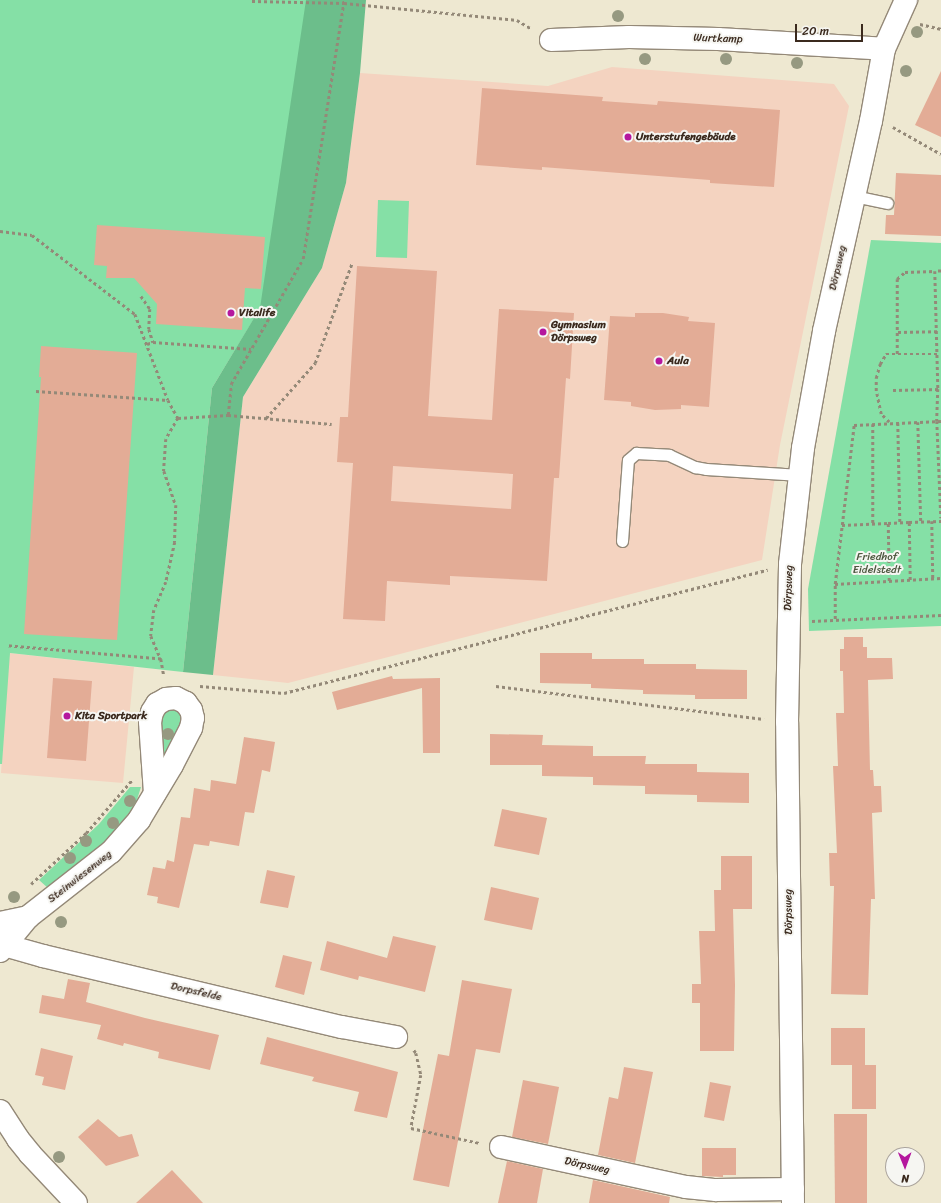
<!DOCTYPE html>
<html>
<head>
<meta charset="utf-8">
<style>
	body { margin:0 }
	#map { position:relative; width:941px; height:1203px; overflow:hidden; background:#eee8d1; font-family:Sriracha,sans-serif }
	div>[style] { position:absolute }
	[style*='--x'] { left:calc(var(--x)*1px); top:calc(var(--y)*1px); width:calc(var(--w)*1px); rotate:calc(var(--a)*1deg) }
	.built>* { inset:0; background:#f4d3c0 }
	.green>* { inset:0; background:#85e0a6 }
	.forest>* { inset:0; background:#6cbe8b }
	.building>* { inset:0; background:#e3ac96 }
	.path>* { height:2.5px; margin-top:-1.25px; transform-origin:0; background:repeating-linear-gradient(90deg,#948978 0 3px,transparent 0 6px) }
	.roads { filter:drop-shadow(1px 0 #948978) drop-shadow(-1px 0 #948978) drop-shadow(0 1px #948978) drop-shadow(0 -1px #948978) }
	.lane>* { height:11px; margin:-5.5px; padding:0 5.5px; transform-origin:5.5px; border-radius:5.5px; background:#fff }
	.street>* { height:22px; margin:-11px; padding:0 11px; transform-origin:11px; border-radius:11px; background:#fff }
	.secondary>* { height:22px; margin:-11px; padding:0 11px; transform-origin:11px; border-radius:11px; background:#fff }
	.trees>* { width:12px; height:12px; margin:-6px; border-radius:50%; background:#969981 }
	.dots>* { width:11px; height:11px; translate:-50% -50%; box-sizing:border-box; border:2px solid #f6f6f2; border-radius:50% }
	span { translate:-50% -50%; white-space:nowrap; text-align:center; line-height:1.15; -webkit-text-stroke:4px #f6f6f2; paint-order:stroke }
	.street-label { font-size:11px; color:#3b2a1e }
	.poi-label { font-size:11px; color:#3b2a1e; font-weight:700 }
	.left { translate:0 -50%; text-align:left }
	.park-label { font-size:11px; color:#4e5840 }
	.north { position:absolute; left:885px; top:1147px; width:40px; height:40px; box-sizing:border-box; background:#f6f6f2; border:1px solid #aba49d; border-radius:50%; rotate:179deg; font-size:11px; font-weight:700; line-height:16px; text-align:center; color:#3b2a1e }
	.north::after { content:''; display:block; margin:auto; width:14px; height:18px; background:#b5179e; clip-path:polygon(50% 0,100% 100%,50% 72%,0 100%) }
	.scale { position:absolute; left:795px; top:24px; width:68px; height:18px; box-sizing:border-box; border:2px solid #3b2a1e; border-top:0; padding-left:5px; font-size:12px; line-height:14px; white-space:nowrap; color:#3b2a1e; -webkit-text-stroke:3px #f6f6f2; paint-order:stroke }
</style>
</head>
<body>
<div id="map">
	<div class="built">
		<i style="clip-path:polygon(612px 67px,834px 84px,849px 106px,780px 445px,762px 560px,288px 683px,213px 675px,243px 397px,322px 268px,346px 183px,360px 73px,548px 86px)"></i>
		<i style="clip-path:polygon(9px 653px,134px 667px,123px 783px,1px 773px)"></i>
	</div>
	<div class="green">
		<i style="clip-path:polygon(0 0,327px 0,284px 269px,212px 388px,183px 672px,10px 653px,2px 764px,0 764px)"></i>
		<i style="clip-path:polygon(378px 200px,409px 201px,407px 258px,376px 257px)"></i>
		<i style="clip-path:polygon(871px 240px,941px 243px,941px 626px,809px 631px,808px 589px)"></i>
		<i style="clip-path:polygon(173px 709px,180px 713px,181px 722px,170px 753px,165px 755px,163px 755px,161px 719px,164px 711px)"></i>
		<i style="clip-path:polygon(130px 787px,141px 787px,135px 806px,108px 838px,84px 861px,49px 889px,39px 880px,99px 824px)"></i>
	</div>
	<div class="forest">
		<i style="clip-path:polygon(306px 0,366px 0,360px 73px,346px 183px,322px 268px,243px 397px,213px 675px,183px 672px,212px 388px,260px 308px)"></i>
	</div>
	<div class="building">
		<i style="clip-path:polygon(941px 71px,941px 137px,915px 125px)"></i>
		<i style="clip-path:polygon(482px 88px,603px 97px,602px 101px,657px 105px,658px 101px,780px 110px,774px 187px,710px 183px,710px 180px,542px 167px,542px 170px,476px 165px)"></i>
		<i style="clip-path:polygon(896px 173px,941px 175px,941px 236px,885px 234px,886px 215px,894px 215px)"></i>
		<i style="clip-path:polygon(97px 225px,265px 237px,261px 289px,245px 288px,242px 330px,156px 324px,157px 304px,134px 278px,106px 278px,107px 266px,94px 265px)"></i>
		<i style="clip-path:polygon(evenodd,357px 266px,437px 271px,428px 416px,492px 420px,499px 309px,574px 313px,570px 379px,566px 378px,559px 478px,554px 478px,547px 581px,450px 576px,450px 585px,387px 581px,385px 621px,343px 619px,353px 463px,337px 462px,340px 417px,348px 417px,357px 266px,393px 466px,513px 474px,511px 509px,391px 501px,393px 466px)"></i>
		<i style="clip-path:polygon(635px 313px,663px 313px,689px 317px,688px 321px,715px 323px,709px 407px,681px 405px,681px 409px,655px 410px,631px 406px,631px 402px,604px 400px,610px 316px,635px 317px)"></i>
		<i style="clip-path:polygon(41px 346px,137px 353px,117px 640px,24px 634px,41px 377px,39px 377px)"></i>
		<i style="clip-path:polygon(844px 637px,863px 637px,863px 647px,867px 647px,867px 658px,892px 658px,893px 679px,868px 680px,870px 770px,873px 770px,874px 786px,881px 786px,882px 812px,872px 813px,875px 899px,871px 899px,868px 995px,831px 994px,834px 886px,830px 886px,829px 853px,837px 853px,833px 766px,838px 766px,836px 713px,844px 713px,843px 671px,840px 671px,840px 649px,844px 649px)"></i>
		<i style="clip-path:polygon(540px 653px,592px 653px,592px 659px,644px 659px,644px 664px,696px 664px,696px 669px,747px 670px,747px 699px,695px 699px,695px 695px,643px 694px,643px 690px,591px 688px,591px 684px,540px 683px)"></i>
		<i style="clip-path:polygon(392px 676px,393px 679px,440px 678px,440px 753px,423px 753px,422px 688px,337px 710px,332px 692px)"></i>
		<i style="clip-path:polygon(53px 678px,92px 681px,86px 761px,47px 758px)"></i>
		<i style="clip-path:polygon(490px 734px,543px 735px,542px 745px,593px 746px,593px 756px,646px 756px,645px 764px,697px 764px,697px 772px,749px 773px,749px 803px,697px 802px,697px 795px,645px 794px,645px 786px,593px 785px,593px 777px,542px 776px,542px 765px,490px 765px)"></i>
		<i style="clip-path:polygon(244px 737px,275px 742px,270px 772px,262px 770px,254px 813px,245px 812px,239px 846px,210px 841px,209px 846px,194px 844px,179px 908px,157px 903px,158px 897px,147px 895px,153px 867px,165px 869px,167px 860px,174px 862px,181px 817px,190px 818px,194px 788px,210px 791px,211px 780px,236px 784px)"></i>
		<i style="clip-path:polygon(502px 809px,547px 818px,539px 855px,494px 846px)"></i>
		<i style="clip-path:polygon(721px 856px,752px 856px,752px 909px,733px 909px,735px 985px,734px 1051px,700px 1051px,700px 1003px,692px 1003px,692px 984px,701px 984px,699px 931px,715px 931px,714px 890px,721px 890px)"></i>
		<i style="clip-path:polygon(267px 870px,295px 876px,288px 908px,260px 903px)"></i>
		<i style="clip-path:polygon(491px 887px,539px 898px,532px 930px,484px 920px)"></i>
		<i style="clip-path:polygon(393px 936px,436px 946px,425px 992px,359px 976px,358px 980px,320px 970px,327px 941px,387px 958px)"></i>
		<i style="clip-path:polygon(283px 955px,312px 962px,304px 995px,275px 987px)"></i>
		<i style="clip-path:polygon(68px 979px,90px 983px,86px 1002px,145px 1018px,219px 1035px,210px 1070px,158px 1058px,159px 1052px,124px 1043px,123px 1046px,97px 1039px,101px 1025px,39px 1013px,42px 995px,64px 999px)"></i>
		<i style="clip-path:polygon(462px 980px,512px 989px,500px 1053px,476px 1049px,449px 1187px,413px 1180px,438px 1054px,449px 1056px)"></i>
		<i style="clip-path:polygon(831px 1028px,865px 1028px,865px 1065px,854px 1065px,876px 1065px,876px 1109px,852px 1109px,852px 1065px,831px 1065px)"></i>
		<i style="clip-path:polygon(267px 1037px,398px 1072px,387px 1118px,354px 1111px,359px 1092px,312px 1081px,314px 1077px,260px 1064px)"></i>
		<i style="clip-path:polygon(41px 1048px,73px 1056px,65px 1090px,42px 1085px,44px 1077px,35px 1075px)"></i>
		<i style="clip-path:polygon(624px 1067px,653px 1072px,635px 1163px,598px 1155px,609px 1097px,618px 1099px)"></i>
		<i style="clip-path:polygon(523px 1080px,559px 1087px,548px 1144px,512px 1137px)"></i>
		<i style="clip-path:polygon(710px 1082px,731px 1086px,724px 1121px,704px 1117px)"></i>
		<i style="clip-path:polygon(834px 1114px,867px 1114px,867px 1203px,835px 1203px)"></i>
		<i style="clip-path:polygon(98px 1119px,119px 1137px,132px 1134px,139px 1156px,106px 1166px,78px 1137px)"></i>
		<i style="clip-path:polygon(702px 1148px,736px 1148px,736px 1175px,723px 1175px,723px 1177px,702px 1176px)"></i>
		<i style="clip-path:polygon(507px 1161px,543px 1169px,537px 1203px,498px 1203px)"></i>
		<i style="clip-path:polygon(172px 1170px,203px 1203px,136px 1203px)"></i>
		<i style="clip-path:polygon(593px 1180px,670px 1197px,669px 1203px,589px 1203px)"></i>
	</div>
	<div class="path">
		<i style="--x:252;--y:1;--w:92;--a:1.2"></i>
		<i style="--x:344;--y:3;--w:174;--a:5.6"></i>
		<i style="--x:517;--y:20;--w:17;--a:31"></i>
		<i style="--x:920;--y:24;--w:22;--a:13"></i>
		<i style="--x:893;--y:127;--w:55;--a:29.4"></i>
		<i style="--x:0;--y:231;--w:32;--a:7"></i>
		<i style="--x:32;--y:235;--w:130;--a:37.5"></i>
		<i style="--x:135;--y:314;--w:92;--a:69"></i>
		<i style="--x:168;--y:400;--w:21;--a:61"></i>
		<i style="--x:178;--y:418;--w:24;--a:120"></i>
		<i style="--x:166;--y:439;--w:32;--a:94"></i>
		<i style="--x:164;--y:471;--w:36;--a:71"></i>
		<i style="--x:176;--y:505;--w:37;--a:92"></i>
		<i style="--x:175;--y:542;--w:41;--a:102.7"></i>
		<i style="--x:166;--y:582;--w:30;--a:113"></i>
		<i style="--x:154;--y:610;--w:26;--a:97"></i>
		<i style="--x:151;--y:636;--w:25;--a:67"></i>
		<i style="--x:161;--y:659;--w:154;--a:-175.1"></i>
		<i style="--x:941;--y:271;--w:6;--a:180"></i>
		<i style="--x:935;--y:271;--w:118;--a:88.5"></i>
		<i style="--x:938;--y:389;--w:32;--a:92"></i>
		<i style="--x:937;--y:421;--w:97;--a:87.6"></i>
		<i style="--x:141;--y:296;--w:16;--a:55"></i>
		<i style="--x:150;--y:309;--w:20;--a:93"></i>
		<i style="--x:149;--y:329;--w:14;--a:73"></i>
		<i style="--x:898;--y:332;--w:39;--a:-1"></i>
		<i style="--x:147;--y:344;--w:6;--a:-18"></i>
		<i style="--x:153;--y:342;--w:98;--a:4.1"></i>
		<i style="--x:897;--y:354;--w:75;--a:-90"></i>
		<i style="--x:897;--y:279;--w:11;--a:-41"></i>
		<i style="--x:905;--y:272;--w:30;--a:-2"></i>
		<i style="--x:893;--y:390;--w:48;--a:-1.2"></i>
		<i style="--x:36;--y:391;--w:132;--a:3.9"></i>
		<i style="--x:228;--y:415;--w:31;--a:-84"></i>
		<i style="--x:231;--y:384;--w:144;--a:-60.1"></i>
		<i style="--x:303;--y:259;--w:262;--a:-81"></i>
		<i style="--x:178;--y:418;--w:50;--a:-3.4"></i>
		<i style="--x:228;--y:415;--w:104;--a:4.9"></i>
		<i style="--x:266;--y:418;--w:74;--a:-48.3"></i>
		<i style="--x:315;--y:363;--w:107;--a:-69.7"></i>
		<i style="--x:889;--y:422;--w:11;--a:-135"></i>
		<i style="--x:881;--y:414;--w:24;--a:-102"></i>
		<i style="--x:876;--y:391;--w:13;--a:-90"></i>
		<i style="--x:876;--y:378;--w:15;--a:-74"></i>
		<i style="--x:880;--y:364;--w:12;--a:-59"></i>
		<i style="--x:886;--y:354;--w:51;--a:0"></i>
		<i style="--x:918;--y:422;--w:100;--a:88.3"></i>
		<i style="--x:898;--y:423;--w:99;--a:88.8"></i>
		<i style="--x:873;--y:424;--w:100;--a:90"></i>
		<i style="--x:932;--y:521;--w:57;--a:89"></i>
		<i style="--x:842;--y:525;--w:46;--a:-2.5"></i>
		<i style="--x:910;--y:580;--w:58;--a:-91"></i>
		<i style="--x:909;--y:522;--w:32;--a:-2"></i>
		<i style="--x:889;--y:581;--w:58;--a:-91"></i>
		<i style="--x:888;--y:523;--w:21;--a:-3"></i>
		<i style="--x:835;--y:584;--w:106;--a:-3.2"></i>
		<i style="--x:835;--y:619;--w:35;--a:-90"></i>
		<i style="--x:835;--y:584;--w:160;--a:-83.2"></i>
		<i style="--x:854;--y:425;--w:87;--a:-2.6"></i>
		<i style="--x:812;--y:621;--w:129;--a:-2.7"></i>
		<i style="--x:161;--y:659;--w:17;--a:80"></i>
		<i style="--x:200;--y:686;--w:84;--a:4.8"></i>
		<i style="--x:284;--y:693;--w:499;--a:-14.3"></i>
		<i style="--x:496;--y:686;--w:270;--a:7"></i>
		<i style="--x:31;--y:884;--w:75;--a:-42.8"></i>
		<i style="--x:86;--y:833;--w:70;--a:-49"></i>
		<i style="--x:414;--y:1050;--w:4;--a:56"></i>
		<i style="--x:416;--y:1053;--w:23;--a:77"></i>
		<i style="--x:421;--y:1075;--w:54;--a:100.7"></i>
		<i style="--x:411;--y:1128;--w:71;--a:12.3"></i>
	</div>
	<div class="roads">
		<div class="lane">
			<i style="--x:854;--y:196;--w:34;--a:12"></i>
			<i style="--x:622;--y:541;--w:81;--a:-85.8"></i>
			<i style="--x:628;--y:460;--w:11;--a:-41"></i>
			<i style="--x:636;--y:453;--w:33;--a:3"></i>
			<i style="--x:669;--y:455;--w:29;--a:25"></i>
			<i style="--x:695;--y:467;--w:11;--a:10"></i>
			<i style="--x:706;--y:469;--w:94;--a:3.7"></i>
		</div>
		<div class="street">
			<i style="--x:551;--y:40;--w:78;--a:-2.2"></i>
			<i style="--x:629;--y:37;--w:89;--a:1.3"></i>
			<i style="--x:718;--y:39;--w:166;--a:3.4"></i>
			<i style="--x:0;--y:923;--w:29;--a:-12"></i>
			<i style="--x:4;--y:945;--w:41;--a:15.8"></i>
			<i style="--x:43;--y:956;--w:307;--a:13.4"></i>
			<i style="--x:342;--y:1027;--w:55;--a:10.5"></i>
			<i style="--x:0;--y:951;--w:44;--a:-50.5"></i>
			<i style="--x:28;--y:917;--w:105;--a:-38.1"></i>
			<i style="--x:111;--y:852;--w:43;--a:-48.8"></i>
			<i style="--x:139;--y:820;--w:64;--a:-59"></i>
			<i style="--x:172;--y:765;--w:42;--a:-62.8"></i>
			<i style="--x:191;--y:728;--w:10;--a:-79"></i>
			<i style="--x:193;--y:718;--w:8;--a:-104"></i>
			<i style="--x:191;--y:710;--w:9;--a:-126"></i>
			<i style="--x:186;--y:703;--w:11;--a:-153"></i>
			<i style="--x:176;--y:698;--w:10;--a:174"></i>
			<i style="--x:166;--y:699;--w:10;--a:151"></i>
			<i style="--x:157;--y:704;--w:9;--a:122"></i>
			<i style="--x:152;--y:712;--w:10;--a:101"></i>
			<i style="--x:150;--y:722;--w:71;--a:86"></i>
			<i style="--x:501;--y:1147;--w:189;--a:12.2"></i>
			<i style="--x:686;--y:1187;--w:30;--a:6"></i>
			<i style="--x:716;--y:1190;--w:77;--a:-0.7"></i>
			<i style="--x:793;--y:1203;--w:481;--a:-90.7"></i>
			<i style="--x:787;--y:722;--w:158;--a:-88.9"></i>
			<i style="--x:790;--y:564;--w:117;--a:-83.6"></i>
			<i style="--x:803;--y:448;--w:119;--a:-79.8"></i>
			<i style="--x:824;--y:331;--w:215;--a:-77.4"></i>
			<i style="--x:871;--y:121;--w:73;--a:-79.8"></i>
			<i style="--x:884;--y:49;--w:54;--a:-65.8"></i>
		</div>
		<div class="secondary">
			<i style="--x:0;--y:1111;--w:33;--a:57"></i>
			<i style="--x:18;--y:1139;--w:19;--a:51"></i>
			<i style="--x:30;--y:1154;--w:67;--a:46.8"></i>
		</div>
	</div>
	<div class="trees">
		<i style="left:618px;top:16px"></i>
		<i style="left:917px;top:32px"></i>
		<i style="left:645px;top:59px"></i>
		<i style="left:726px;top:59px"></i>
		<i style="left:797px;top:63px"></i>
		<i style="left:906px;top:71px"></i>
		<i style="left:168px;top:734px"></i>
		<i style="left:130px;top:801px"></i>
		<i style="left:113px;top:823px"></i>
		<i style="left:86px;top:841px"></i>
		<i style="left:70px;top:858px"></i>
		<i style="left:14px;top:897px"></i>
		<i style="left:61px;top:922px"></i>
		<i style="left:59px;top:1157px"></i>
	</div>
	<div class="dots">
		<i style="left:628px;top:137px;background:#b5179e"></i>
		<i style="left:231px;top:313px;background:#b5179e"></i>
		<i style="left:543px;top:332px;background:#b5179e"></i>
		<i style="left:659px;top:361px;background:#b5179e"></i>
		<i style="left:67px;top:716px;background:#b5179e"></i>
	</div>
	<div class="street-label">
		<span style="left:718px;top:39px;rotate:2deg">Wurtkamp</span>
		<span style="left:838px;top:268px;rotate:-77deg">Dörpsweg</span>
		<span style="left:789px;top:588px;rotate:-88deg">Dörpsweg</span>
		<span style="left:80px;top:877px;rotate:-38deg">Steinwiesenweg</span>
		<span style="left:789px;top:912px;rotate:-91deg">Dörpsweg</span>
		<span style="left:196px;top:992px;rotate:13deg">Dorpsfelde</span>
		<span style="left:587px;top:1166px;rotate:12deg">Dörpsweg</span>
	</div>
	<div class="poi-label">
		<span class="left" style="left:636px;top:137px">Unterstufengebäude</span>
		<span class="left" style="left:239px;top:313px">Vitalife</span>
		<span class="left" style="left:551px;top:332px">Gymnasium<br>Dörpsweg</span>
		<span class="left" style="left:667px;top:361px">Aula</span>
		<span class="left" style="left:75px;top:716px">Kita Sportpark</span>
	</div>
	<div class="park-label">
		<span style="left:877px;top:564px">Friedhof<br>Eidelstedt</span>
	</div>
	<div class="north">N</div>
	<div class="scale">20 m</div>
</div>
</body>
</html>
